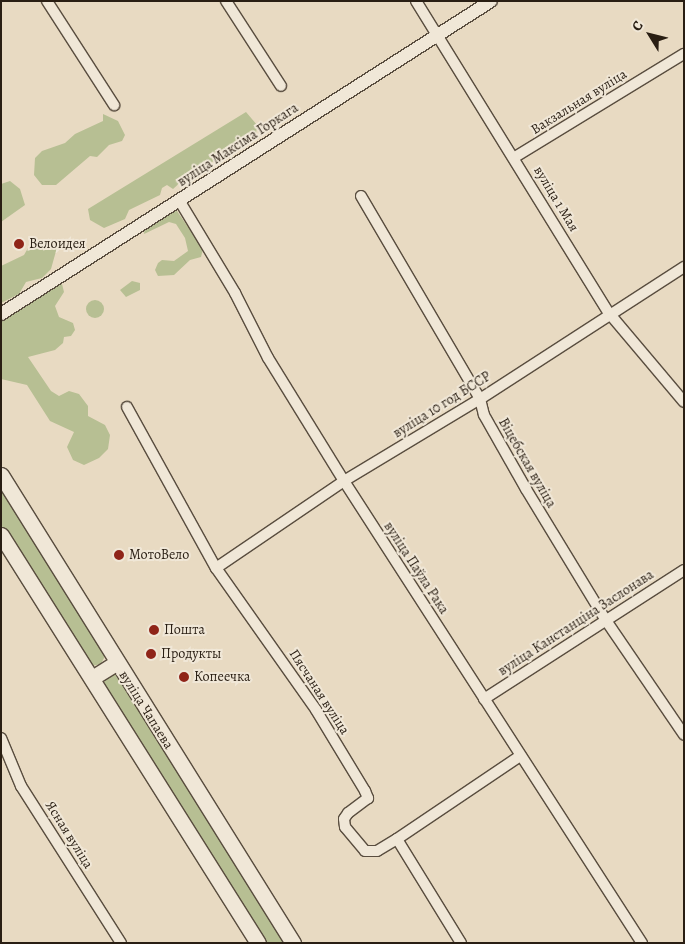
<!DOCTYPE html>
<html>
<head>
<meta charset="utf-8">
<style>
	body { margin:0 }
	#map { position:relative; width:685px; height:944px; overflow:hidden; background:#e8dac2; font-family:Alegreya,serif }
	div>[style] { position:absolute }
	[style*='--x'] { left:calc(var(--x)*1px); top:calc(var(--y)*1px); width:calc(var(--w)*1px); rotate:calc(var(--a)*1deg) }
	.green>* { inset:0; background:#b7bf93 }
	.round { border-radius:50% }
	.roads { filter:drop-shadow(1px 0 #594d3f) drop-shadow(-1px 0 #594d3f) drop-shadow(0 1px #594d3f) drop-shadow(0 -1px #594d3f) }
	.minor>* { height:10px; margin:-5px; padding:0 5px; transform-origin:5px; border-radius:5px; background:#f0e7d7 }
	.tertiary>* { height:12px; margin:-6px; padding:0 6px; transform-origin:6px; border-radius:6px; background:#f0e7d7 }
	.secondary>* { height:15px; margin:-7.5px; padding:0 7.5px; transform-origin:7.5px; border-radius:7.5px; background:#f0e7d7 }
	.dots>* { width:14px; height:14px; translate:-50% -50%; box-sizing:border-box; border:2px solid #f0e7d7; border-radius:50% }
	span { translate:-50% -50%; white-space:nowrap; text-align:center; line-height:1.15; -webkit-text-stroke:4px #f0e7d7; paint-order:stroke }
	.street-label { font-size:14px; color:#291e13 }
	.poi-label { font-size:14px; color:#291e13 }
	.left { translate:0 -50%; text-align:left }
	.frame { position:absolute; inset:0; border:2px solid #291e13; pointer-events:none }
	.north { position:absolute; left:625px; top:10px; width:50px; height:50px; -webkit-text-stroke:4px #f0e7d7; paint-order:stroke; rotate:306deg; font-size:14px; font-weight:700; line-height:20px; text-align:center; color:#291e13 }
	.north::after { content:''; display:block; margin:auto; width:18px; height:22px; background:#291e13; clip-path:polygon(50% 0,100% 100%,50% 72%,0 100%) }
</style>
</head>
<body>
<div id="map">
	<div class="green">
		<i style="clip-path:polygon(246px 112px,257px 125px,256px 135px,183px 180px,173px 189px,167px 185px,162px 188px,160px 195px,129px 210px,125px 219px,104px 228px,90px 220px,88px 209px)"></i>
		<i style="clip-path:polygon(103px 114px,118px 121px,125px 135px,122px 141px,109px 145px,97px 157px,90px 156px,56px 185px,42px 185px,34px 175px,35px 158px,42px 151px,65px 143px,75px 134px,103px 121px)"></i>
		<i style="clip-path:polygon(10px 181px,20px 189px,25px 205px,1px 222px,1px 184px)"></i>
		<i style="clip-path:polygon(177px 211px,203px 249px,201px 257px,190px 260px,174px 275px,158px 276px,155px 270px,158px 263px,162px 260px,174px 261px,188px 251px,185px 238px,176px 224px,169px 222px,144px 234px,145px 227px,165px 213px)"></i>
		<i style="clip-path:polygon(32px 241px,51px 241px,58px 244px,51px 269px,42px 278px,26px 282px,19px 294px,1px 303px,1px 266px,24px 255px)"></i>
		<i style="clip-path:polygon(132px 281px,140px 283px,140px 290px,126px 297px,120px 290px)"></i>
		<i style="clip-path:polygon(62px 284px,64px 292px,55px 306px,59px 317px,73px 323px,75px 330px,71px 336px,64px 337px,63px 343px,55px 350px,28px 357px,51px 391px,59px 396px,69px 391px,79px 394px,88px 406px,88px 416px,105px 425px,110px 435px,108px 449px,99px 458px,84px 465px,73px 460px,67px 447px,74px 432px,50px 421px,27px 385px,1px 379px,1px 318px,22px 304px,30px 303px,36px 296px)"></i>
		<i class="round" style="left:86px;top:300px;width:18px;height:18px"></i>
		<i style="clip-path:polygon(1px 488px,106px 654px,101px 664px,92px 666px,86px 662px,1px 525px)"></i>
		<i style="clip-path:polygon(112px 672px,120px 675px,291px 943px,267px 943px,103px 683px)"></i>
	</div>
	<div class="roads">
		<div class="minor">
			<i style="--x:47;--y:1;--w:124;--a:57.2"></i>
			<i style="--x:226;--y:1;--w:101;--a:57.1"></i>
			<i style="--x:416;--y:1;--w:367;--a:58.3"></i>
			<i style="--x:609;--y:313;--w:116;--a:49.9"></i>
			<i style="--x:515;--y:157;--w:198;--a:-31.4"></i>
			<i style="--x:361;--y:196;--w:235;--a:59.6"></i>
			<i style="--x:480;--y:399;--w:16;--a:76"></i>
			<i style="--x:484;--y:415;--w:85;--a:60.4"></i>
			<i style="--x:526;--y:489;--w:152;--a:58.7"></i>
			<i style="--x:605;--y:619;--w:140;--a:55.7"></i>
			<i style="--x:179;--y:200;--w:109;--a:58.9"></i>
			<i style="--x:235;--y:293;--w:73;--a:63.1"></i>
			<i style="--x:268;--y:358;--w:145;--a:58.3"></i>
			<i style="--x:344;--y:481;--w:550;--a:57.18"></i>
			<i style="--x:127;--y:407;--w:184;--a:61.1"></i>
			<i style="--x:216;--y:568;--w:174;--a:54.8"></i>
			<i style="--x:316;--y:710;--w:95;--a:58.8"></i>
			<i style="--x:365;--y:791;--w:8;--a:67"></i>
			<i style="--x:368;--y:798;--w:25;--a:143"></i>
			<i style="--x:348;--y:813;--w:7;--a:124"></i>
			<i style="--x:344;--y:819;--w:8;--a:83"></i>
			<i style="--x:345;--y:827;--w:31;--a:50"></i>
			<i style="--x:365;--y:851;--w:12;--a:0"></i>
			<i style="--x:377;--y:851;--w:23;--a:-31"></i>
			<i style="--x:397;--y:839;--w:122;--a:58.4"></i>
			<i style="--x:216;--y:568;--w:155;--a:-34.2"></i>
			<i style="--x:344;--y:481;--w:159;--a:-31.1"></i>
			<i style="--x:480;--y:399;--w:243;--a:-32.9"></i>
			<i style="--x:484;--y:699;--w:238;--a:-32.8"></i>
			<i style="--x:1;--y:738;--w:52;--a:67.4"></i>
			<i style="--x:21;--y:786;--w:186;--a:57.5"></i>
			<i style="--x:397;--y:839;--w:148;--a:-34"></i>
		</div>
		<div class="tertiary">
			<i style="--x:1;--y:314;--w:581;--a:-32.57"></i>
		</div>
		<div class="secondary">
			<i style="--x:1;--y:475;--w:552;--a:58.04"></i>
			<i style="--x:1;--y:535;--w:482;--a:57.8"></i>
			<i style="--x:92;--y:678;--w:28;--a:-32"></i>
		</div>
	</div>
	<div class="dots">
		<i style="left:19px;top:244px;background:#8f2418"></i>
		<i style="left:119px;top:555px;background:#8f2418"></i>
		<i style="left:154px;top:630px;background:#8f2418"></i>
		<i style="left:151px;top:654px;background:#8f2418"></i>
		<i style="left:184px;top:677px;background:#8f2418"></i>
	</div>
	<div class="street-label">
		<span style="left:579px;top:102px;rotate:-32deg">Вакзальная вуліца</span>
		<span style="left:238px;top:145px;rotate:-33deg">вуліца Максіма Горкага</span>
		<span style="left:556px;top:199px;rotate:59deg">вуліца 1 Мая</span>
		<span style="left:442px;top:405px;rotate:-32deg">вуліца 10 год БССР</span>
		<span style="left:527px;top:463px;rotate:60deg">Віцебская вуліца</span>
		<span style="left:416px;top:568px;rotate:57deg">вуліца Паўла Рака</span>
		<span style="left:576px;top:623px;rotate:-33deg">вуліца Канстанціна Заслонава</span>
		<span style="left:319px;top:692px;rotate:57deg">Пясчаная вуліца</span>
		<span style="left:146px;top:710px;rotate:58deg">вуліца Чапаева</span>
		<span style="left:69px;top:835px;rotate:58deg">Ясная вуліца</span>
	</div>
	<div class="poi-label">
		<span class="left" style="left:29px;top:244px">Велоидея</span>
		<span class="left" style="left:129px;top:555px">МотоВело</span>
		<span class="left" style="left:164px;top:630px">Пошта</span>
		<span class="left" style="left:161px;top:654px">Продукты</span>
		<span class="left" style="left:194px;top:677px">Копеечка</span>
	</div>
	<div class="frame"></div>
	<div class="north">С</div>
</div>
</body>
</html>
